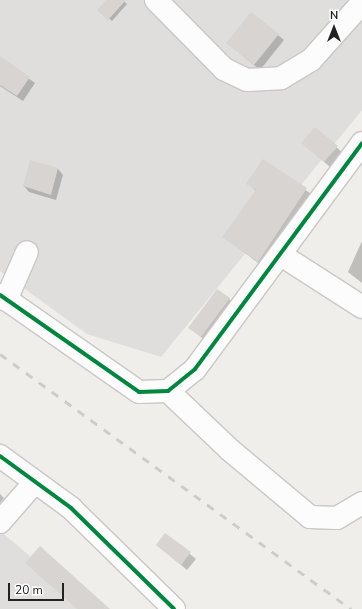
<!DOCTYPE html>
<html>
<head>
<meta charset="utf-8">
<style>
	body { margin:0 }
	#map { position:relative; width:362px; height:609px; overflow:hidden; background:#f0eeea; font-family:"Nunito Sans",sans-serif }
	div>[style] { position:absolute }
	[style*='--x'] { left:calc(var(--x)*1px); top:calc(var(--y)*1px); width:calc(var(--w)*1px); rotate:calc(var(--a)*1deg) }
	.residential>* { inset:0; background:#dfdedc }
	.shadow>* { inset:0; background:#0003 }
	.building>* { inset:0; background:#d7d4d1 }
	.roads { filter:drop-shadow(1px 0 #c9c8c6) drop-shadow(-1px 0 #c9c8c6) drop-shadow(0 1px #c9c8c6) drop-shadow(0 -1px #c9c8c6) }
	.minor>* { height:22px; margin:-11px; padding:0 11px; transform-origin:11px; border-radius:11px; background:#fdfcfc }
	.rail>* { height:3px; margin-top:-1.5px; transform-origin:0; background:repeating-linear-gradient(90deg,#cccccb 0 8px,transparent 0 16px) }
	.cycleway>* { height:4px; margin:-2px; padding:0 2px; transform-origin:2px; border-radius:2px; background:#00873e }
	span { translate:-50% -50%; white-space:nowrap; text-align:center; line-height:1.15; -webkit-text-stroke:3px #fff; paint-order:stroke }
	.north { position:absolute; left:314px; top:8px; width:40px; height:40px; -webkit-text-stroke:3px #fff; paint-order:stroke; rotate:0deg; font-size:11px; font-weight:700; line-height:16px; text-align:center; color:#222 }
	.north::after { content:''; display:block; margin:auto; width:14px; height:18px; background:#222; clip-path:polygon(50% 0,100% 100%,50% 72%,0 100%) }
	.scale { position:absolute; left:8px; top:583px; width:56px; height:18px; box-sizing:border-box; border:2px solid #222; border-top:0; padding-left:5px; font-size:12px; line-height:14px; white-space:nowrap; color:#222; -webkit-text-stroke:3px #fff; paint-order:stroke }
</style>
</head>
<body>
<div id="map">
	<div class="residential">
		<i style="clip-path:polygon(0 0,362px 0,362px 110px,161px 357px,87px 334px,0 271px)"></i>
		<i style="clip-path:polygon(0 531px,93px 609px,0 609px)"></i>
	</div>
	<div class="shadow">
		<i style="clip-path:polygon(107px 0,122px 0,127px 4px,112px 21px,99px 10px)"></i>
		<i style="clip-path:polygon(251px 13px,284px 40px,260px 70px,227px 43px)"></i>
		<i style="clip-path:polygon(0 58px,35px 83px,23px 101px,0 86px)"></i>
		<i style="clip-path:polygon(315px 128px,343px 153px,330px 167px,308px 148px)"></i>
		<i style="clip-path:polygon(263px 160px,314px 196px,266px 269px,224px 237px,256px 191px,248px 183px)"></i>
		<i style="clip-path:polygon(31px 162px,58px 169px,63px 175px,56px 200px,29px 192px,24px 186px)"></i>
		<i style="clip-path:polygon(362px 241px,362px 283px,348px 272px)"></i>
		<i style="clip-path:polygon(229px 299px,235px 305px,207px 342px,190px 328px)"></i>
		<i style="clip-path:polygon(0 494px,4px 498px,0 503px)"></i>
		<i style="clip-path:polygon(165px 534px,196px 559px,187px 570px,157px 545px)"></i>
	</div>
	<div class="building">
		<i style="clip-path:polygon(106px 0,126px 0,108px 20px,97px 10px)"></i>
		<i style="clip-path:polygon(251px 12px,279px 34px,254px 65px,226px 43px)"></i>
		<i style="clip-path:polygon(0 56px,30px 77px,17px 96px,0 85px)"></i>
		<i style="clip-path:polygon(315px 127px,338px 146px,324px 162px,301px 143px)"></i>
		<i style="clip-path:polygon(263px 159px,307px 188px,258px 262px,222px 237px,256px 190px,246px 184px)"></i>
		<i style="clip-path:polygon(30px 160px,58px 168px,51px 195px,23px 186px)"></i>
		<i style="clip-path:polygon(217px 289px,230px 298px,201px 337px,188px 328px)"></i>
		<i style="clip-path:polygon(165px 533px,191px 552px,181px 565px,156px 545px)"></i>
		<i style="clip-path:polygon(40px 546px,110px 609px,77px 609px,25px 563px)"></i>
	</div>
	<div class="roads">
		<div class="minor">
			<i style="--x:156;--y:0;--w:97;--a:45.4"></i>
			<i style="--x:224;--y:69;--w:25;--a:26"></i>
			<i style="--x:247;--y:80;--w:34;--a:-3"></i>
			<i style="--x:281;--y:78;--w:35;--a:-31"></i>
			<i style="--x:311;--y:60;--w:76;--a:-48.2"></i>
			<i style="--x:281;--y:255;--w:96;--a:32.7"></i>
			<i style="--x:0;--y:295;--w:169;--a:34.9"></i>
			<i style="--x:139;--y:392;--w:29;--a:-2"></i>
			<i style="--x:168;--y:391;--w:35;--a:-39"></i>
			<i style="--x:195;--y:369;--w:281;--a:-53.5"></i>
			<i style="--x:6;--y:300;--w:52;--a:-66.4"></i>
			<i style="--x:168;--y:391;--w:86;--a:43.6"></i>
			<i style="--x:230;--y:450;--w:104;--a:39.9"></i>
			<i style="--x:310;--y:517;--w:27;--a:2"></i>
			<i style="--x:337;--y:518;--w:29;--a:-31"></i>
			<i style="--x:0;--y:456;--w:88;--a:36.2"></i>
			<i style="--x:71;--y:508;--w:144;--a:44.4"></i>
			<i style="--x:0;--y:522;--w:53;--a:-48.8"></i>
		</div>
	</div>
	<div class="rail">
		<i style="--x:0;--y:354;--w:434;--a:36"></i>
	</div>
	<div class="cycleway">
		<i style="--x:0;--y:295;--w:169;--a:34.9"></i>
		<i style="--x:139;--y:392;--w:29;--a:-2"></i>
		<i style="--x:168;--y:391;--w:35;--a:-39"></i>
		<i style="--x:195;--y:369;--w:281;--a:-53.5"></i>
		<i style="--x:0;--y:456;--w:88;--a:36.2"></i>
		<i style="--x:71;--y:508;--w:144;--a:44.4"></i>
	</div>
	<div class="north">N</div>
	<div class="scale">20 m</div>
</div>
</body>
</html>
